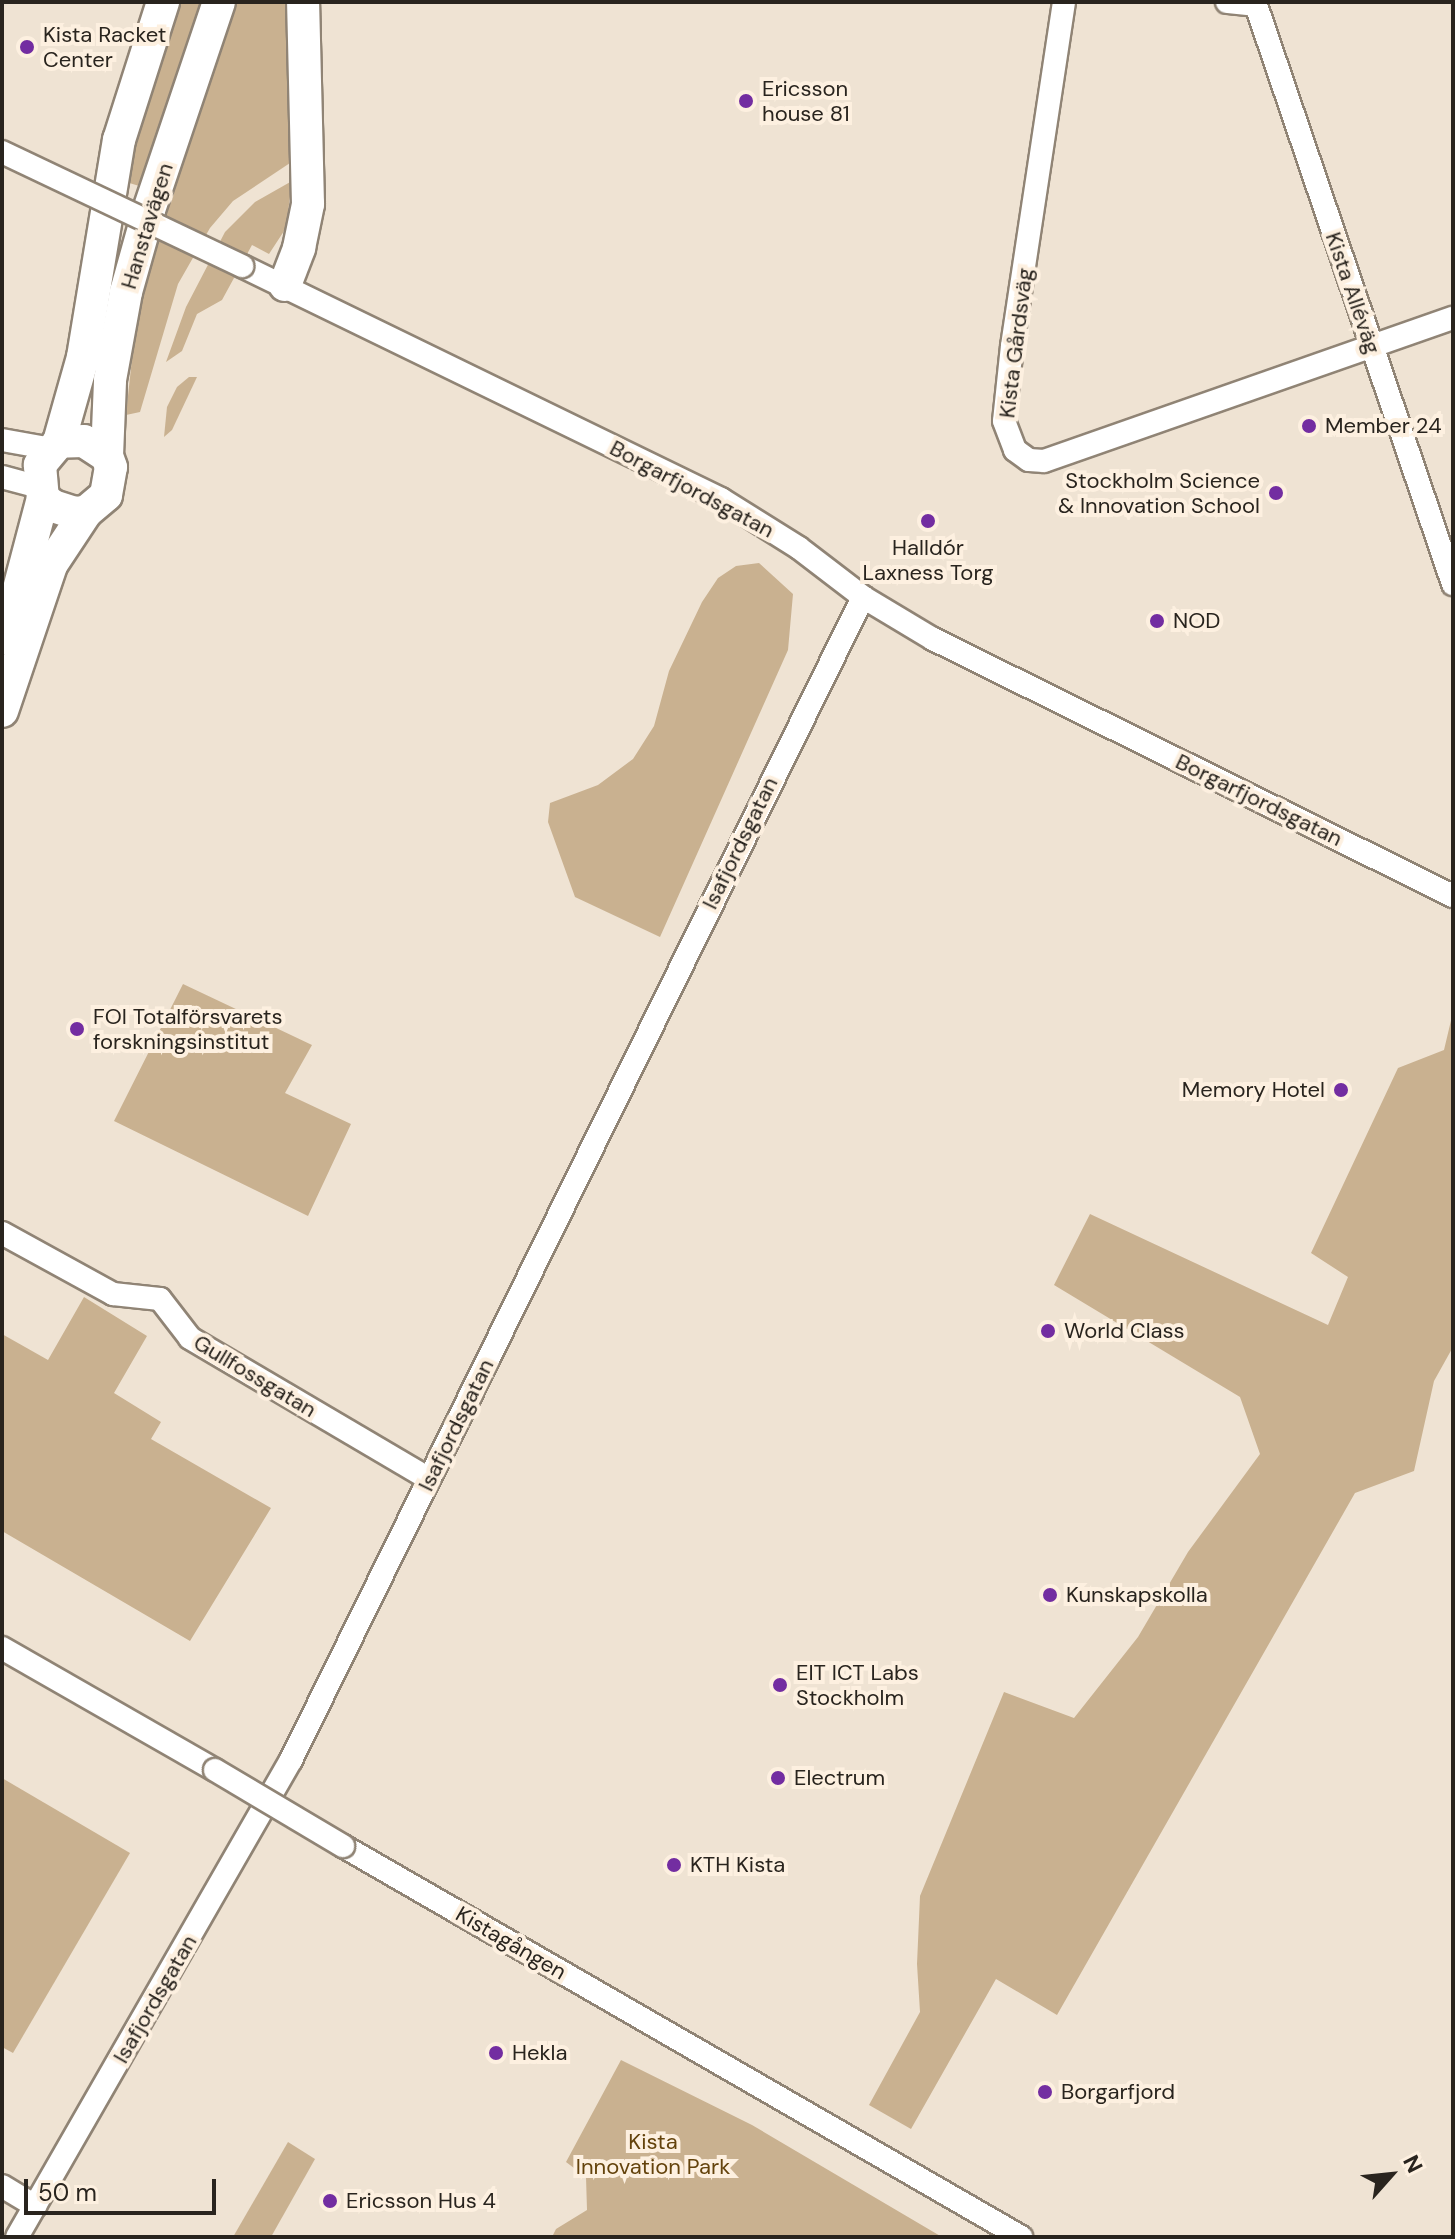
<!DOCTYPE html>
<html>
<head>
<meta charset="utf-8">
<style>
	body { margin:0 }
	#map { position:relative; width:1455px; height:2239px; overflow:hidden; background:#efe3d3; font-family:"DM Sans",sans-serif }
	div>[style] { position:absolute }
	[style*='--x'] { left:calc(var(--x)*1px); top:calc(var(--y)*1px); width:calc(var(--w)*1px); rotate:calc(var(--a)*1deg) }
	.green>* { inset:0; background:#c9b190 }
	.roads { filter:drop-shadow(2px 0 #908475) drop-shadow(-2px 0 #908475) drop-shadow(0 2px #908475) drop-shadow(0 -2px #908475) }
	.minor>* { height:22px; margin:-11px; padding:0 11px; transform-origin:11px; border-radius:11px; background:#fff }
	.secondary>* { height:32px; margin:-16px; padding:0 16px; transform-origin:16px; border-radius:16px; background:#fff }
	.bridges { filter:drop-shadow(2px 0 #908475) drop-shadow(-2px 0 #908475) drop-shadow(0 2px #908475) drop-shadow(0 -2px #908475) }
	.minor-bridge>* { height:22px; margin:-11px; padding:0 11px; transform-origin:11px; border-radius:11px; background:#fff }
	.dots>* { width:22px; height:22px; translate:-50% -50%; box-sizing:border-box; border:4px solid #fdf0e0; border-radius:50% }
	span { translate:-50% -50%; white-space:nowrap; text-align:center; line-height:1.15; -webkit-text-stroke:8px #fdf0e0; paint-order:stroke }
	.poi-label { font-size:22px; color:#29241e }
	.left { translate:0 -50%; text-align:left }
	.right { translate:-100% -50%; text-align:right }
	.street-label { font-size:22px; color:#29241e }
	.park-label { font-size:22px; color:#64430c }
	.frame { position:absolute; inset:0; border:4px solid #29241e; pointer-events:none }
	.north { position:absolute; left:1351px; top:2135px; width:80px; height:80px; -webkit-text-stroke:6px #fdf0e0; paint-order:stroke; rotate:63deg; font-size:22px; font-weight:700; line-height:32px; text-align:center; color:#29241e }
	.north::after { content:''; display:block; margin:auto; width:28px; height:36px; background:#29241e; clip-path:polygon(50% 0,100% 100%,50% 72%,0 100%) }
	.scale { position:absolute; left:24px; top:2179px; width:192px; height:36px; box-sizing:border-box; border:4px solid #29241e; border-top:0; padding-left:10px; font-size:24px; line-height:28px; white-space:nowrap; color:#29241e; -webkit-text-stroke:6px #fdf0e0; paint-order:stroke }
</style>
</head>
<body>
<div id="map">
	<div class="green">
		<i style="clip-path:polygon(177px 2px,210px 2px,146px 188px,126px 182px,146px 92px)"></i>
		<i style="clip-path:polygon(233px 2px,291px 2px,293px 161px,233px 201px,210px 228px,178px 284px,140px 412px,126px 415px,140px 283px)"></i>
		<i style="clip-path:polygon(292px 181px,286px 228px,269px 254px,252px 245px,222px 300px,197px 314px,182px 351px,166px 362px,186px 307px,225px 232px,255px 202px)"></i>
		<i style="clip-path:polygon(189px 377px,197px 377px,172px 430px,164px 437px,167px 407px,177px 387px)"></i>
		<i style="clip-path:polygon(759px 563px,793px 594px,788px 650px,660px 937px,575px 897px,548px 822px,550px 803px,598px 785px,633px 759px,654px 726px,669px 671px,702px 602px,718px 578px,736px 566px)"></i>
		<i style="clip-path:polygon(183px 984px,312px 1045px,285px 1093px,351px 1124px,308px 1216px,114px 1121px)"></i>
		<i style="clip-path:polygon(1453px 1012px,1453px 1347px,1434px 1381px,1414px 1471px,1355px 1493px,1057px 2015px,996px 1979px,911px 2129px,869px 2105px,920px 2012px,917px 1964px,920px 1896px,1004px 1692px,1074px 1718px,1138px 1637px,1188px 1552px,1260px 1454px,1240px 1397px,1054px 1285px,1090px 1214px,1328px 1325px,1348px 1277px,1311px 1253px,1398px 1068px,1444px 1050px)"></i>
		<i style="clip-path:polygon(84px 1297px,147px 1336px,114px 1393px,161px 1422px,151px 1439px,271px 1508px,190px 1641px,2px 1531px,2px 1334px,48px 1360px)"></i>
		<i style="clip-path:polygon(2px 1778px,130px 1853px,13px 2053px,2px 2047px)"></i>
		<i style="clip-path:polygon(621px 2060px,752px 2125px,942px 2237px,552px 2237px,556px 2229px,587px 2210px,586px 2177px,566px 2162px)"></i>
		<i style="clip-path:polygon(288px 2142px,315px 2159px,271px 2237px,233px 2237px)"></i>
	</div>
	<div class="roads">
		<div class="minor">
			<i style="--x:1064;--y:2;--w:348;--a:98.6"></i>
			<i style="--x:1012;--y:346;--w:75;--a:96.1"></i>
			<i style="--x:1004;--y:421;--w:31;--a:69"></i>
			<i style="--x:1015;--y:450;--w:17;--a:36"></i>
			<i style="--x:1029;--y:460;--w:15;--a:4"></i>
			<i style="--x:1044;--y:461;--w:433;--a:-19.3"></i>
			<i style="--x:1227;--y:2;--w:29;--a:6"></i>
			<i style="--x:1255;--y:2;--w:615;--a:71.21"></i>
			<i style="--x:242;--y:266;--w:533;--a:25.94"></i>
			<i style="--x:721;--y:499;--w:92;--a:32.1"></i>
			<i style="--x:799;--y:548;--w:81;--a:37.4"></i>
			<i style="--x:863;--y:597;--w:82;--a:31"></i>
			<i style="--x:933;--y:639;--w:580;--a:26.3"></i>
			<i style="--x:2;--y:440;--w:51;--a:10.2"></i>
			<i style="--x:2;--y:477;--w:39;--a:15"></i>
			<i style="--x:2;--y:1233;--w:127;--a:28.8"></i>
			<i style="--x:113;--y:1294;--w:47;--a:6.1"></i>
			<i style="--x:160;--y:1299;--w:49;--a:52.4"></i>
			<i style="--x:190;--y:1338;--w:277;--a:30.5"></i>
			<i style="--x:2;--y:1648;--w:245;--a:29.8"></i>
			<i style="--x:343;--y:1846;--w:783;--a:29.97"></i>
			<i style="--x:2;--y:2186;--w:39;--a:31"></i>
			<i style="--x:17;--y:2237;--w:550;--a:-60.13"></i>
			<i style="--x:291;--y:1760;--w:1296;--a:-63.81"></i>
		</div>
		<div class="secondary">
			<i style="--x:285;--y:285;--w:40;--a:-69"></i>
			<i style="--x:299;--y:248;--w:45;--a:-78.4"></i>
			<i style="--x:308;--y:204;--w:202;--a:-91.4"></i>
			<i style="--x:59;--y:442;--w:88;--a:-74.2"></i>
			<i style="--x:83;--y:357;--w:220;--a:-80.6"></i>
			<i style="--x:119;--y:140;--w:145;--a:-72.3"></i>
			<i style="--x:107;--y:456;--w:27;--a:-147"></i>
			<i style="--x:84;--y:441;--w:25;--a:178"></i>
			<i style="--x:59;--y:442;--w:30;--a:130"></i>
			<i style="--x:40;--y:465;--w:33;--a:85"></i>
			<i style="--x:43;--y:498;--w:13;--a:39"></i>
			<i style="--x:53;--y:506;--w:22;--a:18"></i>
			<i style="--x:74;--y:513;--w:12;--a:-5"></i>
			<i style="--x:86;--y:512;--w:26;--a:-40"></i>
			<i style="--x:106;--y:495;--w:28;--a:-80"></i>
			<i style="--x:111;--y:467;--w:12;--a:-110"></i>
			<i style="--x:107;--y:456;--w:76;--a:-87.7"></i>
			<i style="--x:110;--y:380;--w:89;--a:-79.7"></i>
			<i style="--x:126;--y:292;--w:85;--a:-74.3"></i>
			<i style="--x:149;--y:210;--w:219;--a:-71.4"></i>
			<i style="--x:6;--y:638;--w:145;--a:-75.2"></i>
			<i style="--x:2;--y:711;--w:154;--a:-71.4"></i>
			<i style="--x:51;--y:565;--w:64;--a:-56.6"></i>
		</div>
	</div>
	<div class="bridges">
		<div class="minor-bridge">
			<i style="--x:2;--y:152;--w:266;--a:25.4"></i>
			<i style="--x:215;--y:1770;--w:149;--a:30.7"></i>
		</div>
	</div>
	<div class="dots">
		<i style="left:27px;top:47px;background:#732da1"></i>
		<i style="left:746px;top:101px;background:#732da1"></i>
		<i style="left:1309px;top:426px;background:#732da1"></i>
		<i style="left:1276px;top:493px;background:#732da1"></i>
		<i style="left:928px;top:521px;background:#732da1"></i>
		<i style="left:1157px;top:621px;background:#732da1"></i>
		<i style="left:77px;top:1029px;background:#732da1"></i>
		<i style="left:1341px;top:1090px;background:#732da1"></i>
		<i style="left:1048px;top:1331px;background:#732da1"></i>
		<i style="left:1050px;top:1595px;background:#732da1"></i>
		<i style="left:780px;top:1685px;background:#732da1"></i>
		<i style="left:778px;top:1778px;background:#732da1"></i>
		<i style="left:674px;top:1865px;background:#732da1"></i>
		<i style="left:496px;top:2053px;background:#732da1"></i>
		<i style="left:1045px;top:2092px;background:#732da1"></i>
		<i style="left:330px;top:2201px;background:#732da1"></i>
	</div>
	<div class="poi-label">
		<span class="left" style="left:43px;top:47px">Kista Racket<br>Center</span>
		<span class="left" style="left:762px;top:101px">Ericsson<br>house 81</span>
		<span class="left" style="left:1325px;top:426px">Member 24</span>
		<span class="right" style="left:1260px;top:493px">Stockholm Science<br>&amp; Innovation School</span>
		<span style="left:928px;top:560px">Halldór<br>Laxness Torg</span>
		<span class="left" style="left:1173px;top:621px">NOD</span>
		<span class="left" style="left:93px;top:1029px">FOI Totalförsvarets<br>forskningsinstitut</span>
		<span class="right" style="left:1325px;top:1090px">Memory Hotel</span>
		<span class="left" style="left:1064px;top:1331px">World Class</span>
		<span class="left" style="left:1066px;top:1595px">Kunskapskolla</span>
		<span class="left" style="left:796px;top:1685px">EIT ICT Labs<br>Stockholm</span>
		<span class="left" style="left:794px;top:1778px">Electrum</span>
		<span class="left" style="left:690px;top:1865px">KTH Kista</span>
		<span class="left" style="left:512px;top:2053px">Hekla</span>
		<span class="left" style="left:1061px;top:2092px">Borgarfjord</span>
		<span class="left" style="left:346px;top:2201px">Ericsson Hus 4</span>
	</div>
	<div class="street-label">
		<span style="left:147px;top:226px;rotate:-73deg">Hanstavägen</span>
		<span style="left:1353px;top:293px;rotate:71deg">Kista Alléväg</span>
		<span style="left:1016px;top:343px;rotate:-83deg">Kista Gårdsväg</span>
		<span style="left:692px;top:489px;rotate:28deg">Borgarfjordsgatan</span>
		<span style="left:1259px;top:800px;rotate:26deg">Borgarfjordsgatan</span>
		<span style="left:740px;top:843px;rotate:-64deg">Isafjordsgatan</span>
		<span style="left:255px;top:1376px;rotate:31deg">Gullfossgatan</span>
		<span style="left:456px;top:1425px;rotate:-64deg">Isafjordsgatan</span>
		<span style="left:511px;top:1943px;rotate:30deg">Kistagången</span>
		<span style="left:155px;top:1999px;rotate:-60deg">Isafjordsgatan</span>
	</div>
	<div class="park-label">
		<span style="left:653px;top:2154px">Kista<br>Innovation Park</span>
	</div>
	<div class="frame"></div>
	<div class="north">N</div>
	<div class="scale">50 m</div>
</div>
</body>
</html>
